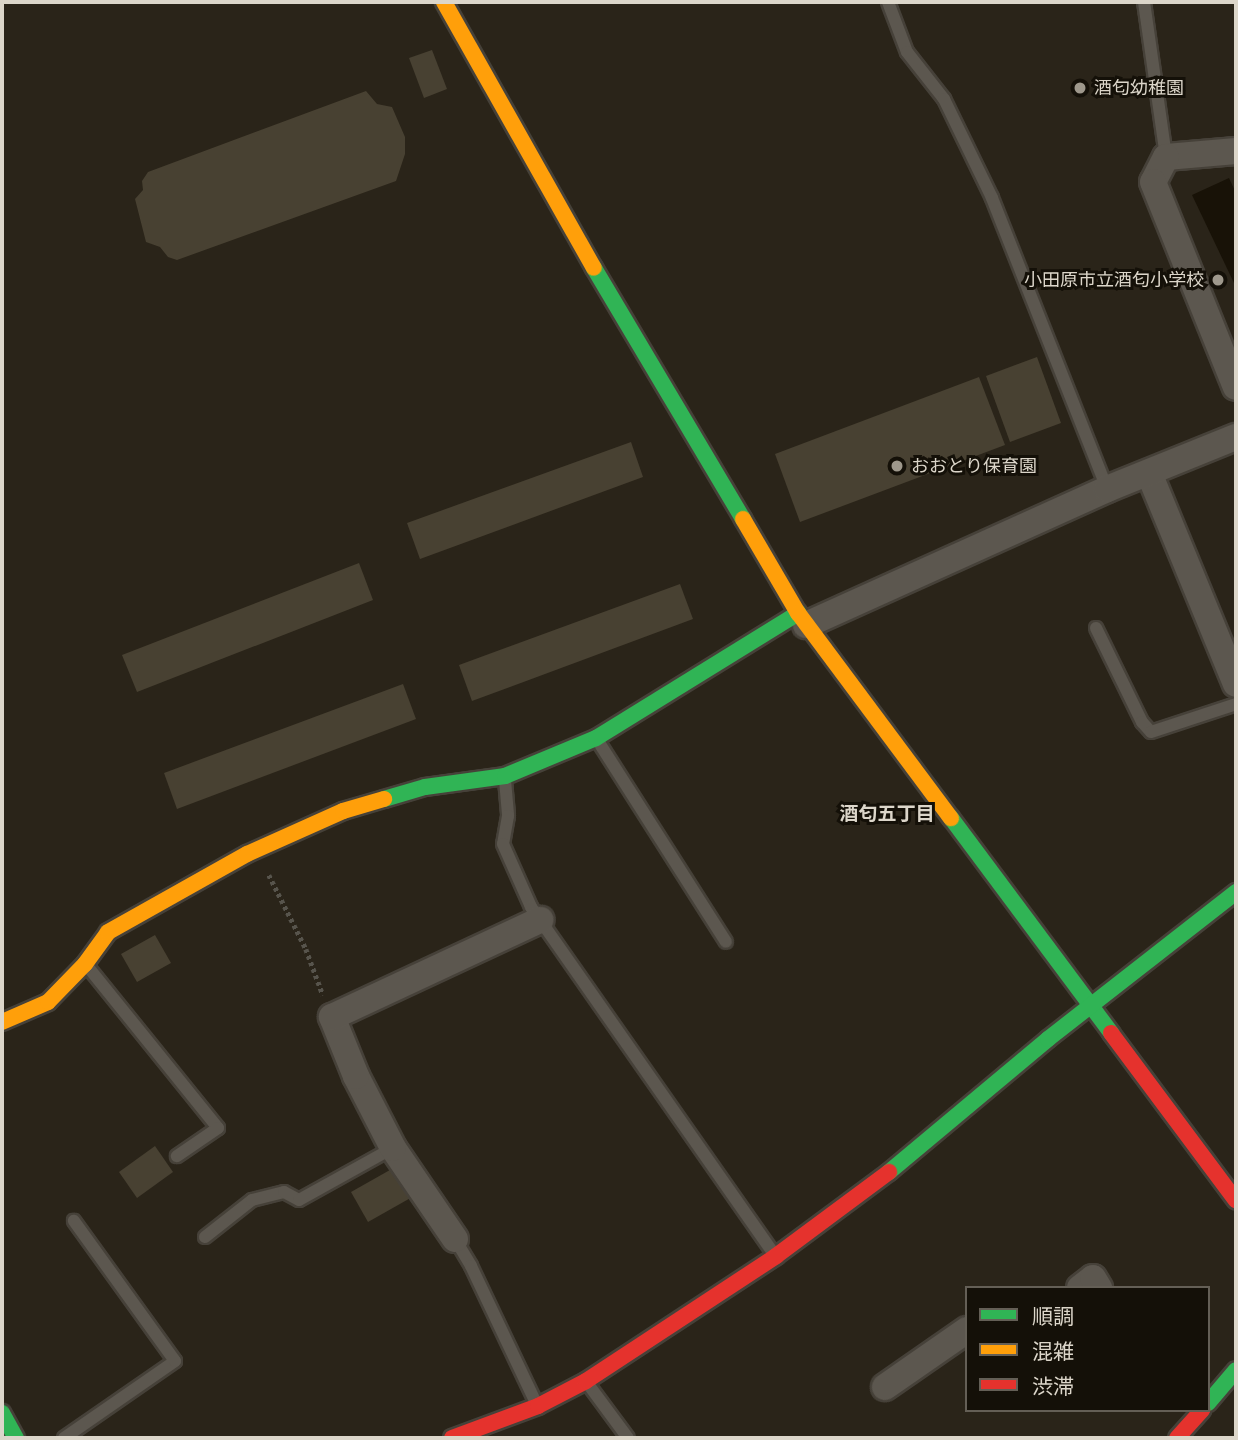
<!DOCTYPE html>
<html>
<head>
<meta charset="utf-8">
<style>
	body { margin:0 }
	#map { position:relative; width:1238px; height:1440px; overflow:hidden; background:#2a2419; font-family:Figtree,"Noto Sans JP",sans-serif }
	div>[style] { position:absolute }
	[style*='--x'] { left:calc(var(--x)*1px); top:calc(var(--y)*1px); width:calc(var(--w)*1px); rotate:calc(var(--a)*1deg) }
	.water>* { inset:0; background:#181207 }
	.building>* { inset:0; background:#484132 }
	.path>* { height:4.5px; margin-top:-2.25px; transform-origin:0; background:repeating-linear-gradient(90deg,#57544c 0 3.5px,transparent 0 7px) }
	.roads { filter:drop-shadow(2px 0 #464139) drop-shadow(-2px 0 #464139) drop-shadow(0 2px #464139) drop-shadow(0 -2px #464139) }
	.lane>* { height:12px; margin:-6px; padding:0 6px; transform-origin:6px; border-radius:6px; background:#5c574f }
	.street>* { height:26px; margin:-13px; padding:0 13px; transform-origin:13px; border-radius:13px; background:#5c574f }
	.fast>* { height:16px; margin:-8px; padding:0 8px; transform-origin:8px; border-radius:8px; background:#30b455 }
	.slow>* { height:16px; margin:-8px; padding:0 8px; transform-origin:8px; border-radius:8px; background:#ff9f0a }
	.jam>* { height:16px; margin:-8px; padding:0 8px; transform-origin:8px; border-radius:8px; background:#e5322d }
	.dots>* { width:19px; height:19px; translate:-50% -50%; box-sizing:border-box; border:4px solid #141008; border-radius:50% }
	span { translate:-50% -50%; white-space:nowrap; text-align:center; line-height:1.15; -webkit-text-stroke:6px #141008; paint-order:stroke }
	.poi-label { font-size:18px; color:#dcd6ca }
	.left { translate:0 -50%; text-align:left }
	.right { translate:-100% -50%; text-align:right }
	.neighbourhood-label { font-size:19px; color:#dcd6ca; font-weight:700 }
	.frame { position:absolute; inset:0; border:4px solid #dcd6ca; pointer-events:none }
	.legend { position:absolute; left:965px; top:1286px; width:245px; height:126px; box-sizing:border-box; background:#141008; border:2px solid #645f56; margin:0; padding:9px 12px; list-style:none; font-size:21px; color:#dcd6ca }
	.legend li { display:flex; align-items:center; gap:14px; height:35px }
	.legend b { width:35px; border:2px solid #645f56 }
</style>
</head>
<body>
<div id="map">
	<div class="water">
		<i style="clip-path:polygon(1229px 178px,1236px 193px,1234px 283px,1192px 195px)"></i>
	</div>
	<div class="building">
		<i style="clip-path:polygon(432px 50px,447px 89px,424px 98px,409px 58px)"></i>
		<i style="clip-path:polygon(366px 91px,377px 104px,392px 107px,405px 137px,405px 154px,396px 181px,177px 260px,168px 257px,160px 247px,146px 242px,135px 199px,143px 190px,142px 181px,148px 172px)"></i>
		<i style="clip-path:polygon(1037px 357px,1061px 423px,1010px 442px,986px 376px)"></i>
		<i style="clip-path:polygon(979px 377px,1005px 445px,800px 522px,775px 454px)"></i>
		<i style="clip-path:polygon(631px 442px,643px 477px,420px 559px,407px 523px)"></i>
		<i style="clip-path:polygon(359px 563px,373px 600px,137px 692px,122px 655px)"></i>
		<i style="clip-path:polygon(680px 584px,693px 619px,472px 701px,459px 665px)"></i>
		<i style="clip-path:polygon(403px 684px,416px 719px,177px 809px,164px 773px)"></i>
		<i style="clip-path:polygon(155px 935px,171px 963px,137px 982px,121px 954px)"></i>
		<i style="clip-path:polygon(155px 1146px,173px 1172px,137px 1198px,119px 1172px)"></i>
		<i style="clip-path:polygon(397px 1166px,414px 1196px,368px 1222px,351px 1192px)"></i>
	</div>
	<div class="path">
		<i style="--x:269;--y:875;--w:83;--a:63.4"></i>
		<i style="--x:306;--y:949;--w:49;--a:69.7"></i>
	</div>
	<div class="roads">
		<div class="lane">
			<i style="--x:888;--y:2;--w:53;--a:69.2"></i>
			<i style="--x:907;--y:52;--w:60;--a:51.8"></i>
			<i style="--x:944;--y:99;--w:110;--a:64.1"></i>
			<i style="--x:992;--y:198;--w:313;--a:68.4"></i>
			<i style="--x:1144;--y:2;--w:157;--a:81.9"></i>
			<i style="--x:1096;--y:628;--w:105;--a:63.9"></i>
			<i style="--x:1142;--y:722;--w:13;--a:48"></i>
			<i style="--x:1151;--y:732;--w:89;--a:-18.2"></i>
			<i style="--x:598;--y:741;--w:238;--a:57.5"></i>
			<i style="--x:505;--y:780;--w:36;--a:85"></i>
			<i style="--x:508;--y:816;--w:28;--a:100"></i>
			<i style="--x:503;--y:844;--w:69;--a:66"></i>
			<i style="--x:531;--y:907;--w:421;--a:55"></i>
			<i style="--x:88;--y:967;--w:207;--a:51.1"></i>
			<i style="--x:218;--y:1128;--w:50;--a:145.7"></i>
			<i style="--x:205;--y:1237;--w:60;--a:-38.2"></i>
			<i style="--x:252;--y:1200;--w:33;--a:-14"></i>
			<i style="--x:284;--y:1192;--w:17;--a:28"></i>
			<i style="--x:299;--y:1200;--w:107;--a:-29"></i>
			<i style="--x:455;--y:1239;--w:31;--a:59"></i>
			<i style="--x:471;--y:1266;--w:154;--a:64.6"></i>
			<i style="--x:588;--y:1384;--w:67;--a:53.5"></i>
			<i style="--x:64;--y:1438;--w:135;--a:-34.7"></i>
			<i style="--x:175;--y:1361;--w:173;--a:-125.8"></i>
		</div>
		<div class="street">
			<i style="--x:1236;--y:151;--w:70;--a:175.1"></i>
			<i style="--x:1166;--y:157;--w:28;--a:117"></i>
			<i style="--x:1153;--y:182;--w:221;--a:68"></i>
			<i style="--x:1149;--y:473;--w:228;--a:67.6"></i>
			<i style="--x:806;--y:625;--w:330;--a:-24.3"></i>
			<i style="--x:1107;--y:489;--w:139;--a:-22"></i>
			<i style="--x:455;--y:1239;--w:110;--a:-124.3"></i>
			<i style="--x:393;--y:1148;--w:81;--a:-117.2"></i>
			<i style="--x:356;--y:1076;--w:64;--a:-112.1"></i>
			<i style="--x:332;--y:1017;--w:230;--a:-25"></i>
			<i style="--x:1080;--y:1288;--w:16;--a:-38"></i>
			<i style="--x:1093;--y:1278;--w:12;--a:59"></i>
			<i style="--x:885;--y:1387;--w:100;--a:-34.8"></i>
		</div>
		<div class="fast">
			<i style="--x:594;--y:268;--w:292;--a:59.3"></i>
			<i style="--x:384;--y:799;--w:43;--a:-16.3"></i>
			<i style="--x:425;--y:787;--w:81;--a:-7.8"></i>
			<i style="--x:505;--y:776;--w:99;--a:-22.7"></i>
			<i style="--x:596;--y:738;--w:238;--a:-31.7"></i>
			<i style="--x:951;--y:818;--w:268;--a:53.3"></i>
			<i style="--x:889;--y:1172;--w:207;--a:-39.9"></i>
			<i style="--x:1048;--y:1039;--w:239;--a:-38"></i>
			<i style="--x:1208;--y:1403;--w:43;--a:-49.7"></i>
			<i style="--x:2;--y:1413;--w:29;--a:61"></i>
		</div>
		<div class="slow">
			<i style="--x:444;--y:2;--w:305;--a:60.6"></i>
			<i style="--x:743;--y:519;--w:109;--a:59.7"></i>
			<i style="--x:798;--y:613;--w:256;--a:53.3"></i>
			<i style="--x:2;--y:1022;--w:50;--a:-23.5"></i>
			<i style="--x:48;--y:1002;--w:53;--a:-45.8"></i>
			<i style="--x:85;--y:964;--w:39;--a:-54"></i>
			<i style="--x:108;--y:932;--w:159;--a:-29.3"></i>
			<i style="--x:247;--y:854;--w:105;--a:-24.1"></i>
			<i style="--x:343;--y:811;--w:43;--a:-16.3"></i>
		</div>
		<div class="jam">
			<i style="--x:1111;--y:1033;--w:209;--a:53.3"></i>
			<i style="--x:452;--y:1438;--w:92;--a:-20.4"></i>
			<i style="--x:538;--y:1406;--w:54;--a:-27.5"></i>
			<i style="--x:586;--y:1381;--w:227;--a:-33.3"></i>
			<i style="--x:776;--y:1256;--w:141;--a:-36.6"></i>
			<i style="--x:1177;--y:1438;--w:38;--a:-48"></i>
		</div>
	</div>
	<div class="dots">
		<i style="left:1080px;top:88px;background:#9e988c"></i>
		<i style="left:1218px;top:280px;background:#9e988c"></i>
		<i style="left:897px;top:466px;background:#9e988c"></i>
	</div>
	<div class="poi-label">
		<span class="left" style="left:1094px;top:88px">酒匂幼稚園</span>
		<span class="right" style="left:1204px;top:280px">小田原市立酒匂小学校</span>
		<span class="left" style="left:911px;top:466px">おおとり保育園</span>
	</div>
	<div class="neighbourhood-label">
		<span style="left:887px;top:814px">酒匂五丁目</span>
	</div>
	<div class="frame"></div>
	<ul class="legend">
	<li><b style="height:9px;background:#30b455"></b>順調</li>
	<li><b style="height:9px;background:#ff9f0a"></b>混雑</li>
	<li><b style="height:9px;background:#e5322d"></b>渋滞</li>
	</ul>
</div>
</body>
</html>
